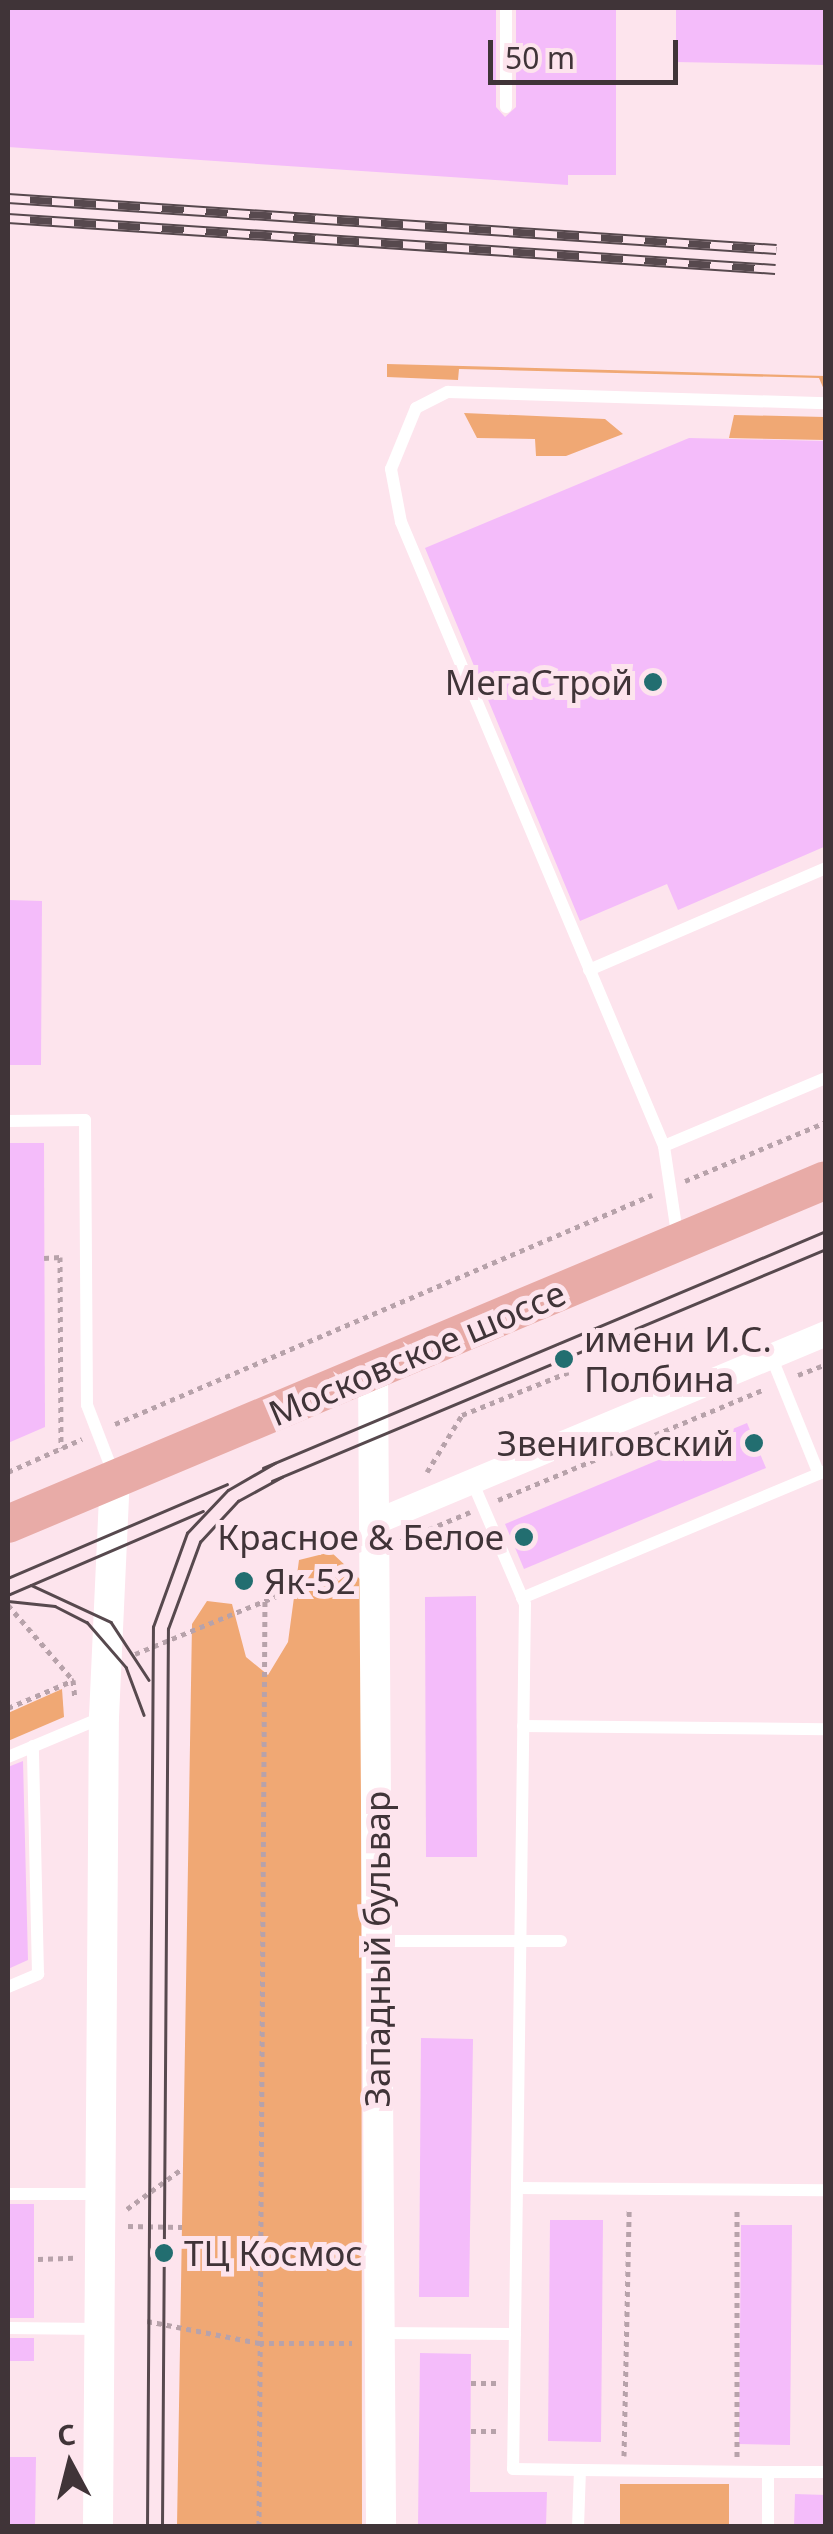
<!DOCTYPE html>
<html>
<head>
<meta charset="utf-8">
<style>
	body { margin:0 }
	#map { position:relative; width:833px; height:2534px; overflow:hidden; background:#fde4ed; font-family:"Noto Sans",sans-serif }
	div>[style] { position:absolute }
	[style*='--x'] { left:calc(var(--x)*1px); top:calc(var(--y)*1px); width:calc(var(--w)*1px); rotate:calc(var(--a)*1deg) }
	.green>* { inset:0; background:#f0a874 }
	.building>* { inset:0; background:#f4bcfa }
	.path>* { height:5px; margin-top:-2.5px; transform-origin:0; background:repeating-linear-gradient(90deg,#b7a2aa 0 5px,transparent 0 10px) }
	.service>* { height:12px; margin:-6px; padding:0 6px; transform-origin:6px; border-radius:6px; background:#fff }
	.minor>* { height:25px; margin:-12.5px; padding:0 12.5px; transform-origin:12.5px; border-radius:12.5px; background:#fff }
	.tertiary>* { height:30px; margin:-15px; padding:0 15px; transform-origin:15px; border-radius:15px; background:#fff }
	.primary>* { height:38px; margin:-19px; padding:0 19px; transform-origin:19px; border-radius:19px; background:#e8aba7 }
	.tram>* { height:2.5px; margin:-1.25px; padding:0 1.25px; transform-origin:1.25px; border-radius:1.25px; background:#57494e }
	.rail>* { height:11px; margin-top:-5.5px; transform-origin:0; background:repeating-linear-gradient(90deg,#fde4ed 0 22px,#57494e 0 44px); box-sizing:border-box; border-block:2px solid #57494e }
	.dots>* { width:28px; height:28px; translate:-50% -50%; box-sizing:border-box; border:5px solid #fde4ed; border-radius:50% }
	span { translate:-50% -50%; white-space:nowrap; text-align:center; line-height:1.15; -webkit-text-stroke:10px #fde4ed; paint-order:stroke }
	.poi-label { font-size:35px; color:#403438 }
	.right { translate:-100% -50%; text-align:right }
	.left { translate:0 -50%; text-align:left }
	.street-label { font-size:35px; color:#403438 }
	.frame { position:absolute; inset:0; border:10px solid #403438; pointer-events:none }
	.north { position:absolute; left:20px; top:2414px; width:100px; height:100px; -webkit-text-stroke:8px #fde4ed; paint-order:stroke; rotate:353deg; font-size:28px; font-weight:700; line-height:40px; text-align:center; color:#403438 }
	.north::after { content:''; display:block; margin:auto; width:35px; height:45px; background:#403438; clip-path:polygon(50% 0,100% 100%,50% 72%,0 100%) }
	.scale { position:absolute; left:488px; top:40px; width:190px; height:45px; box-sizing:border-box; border:5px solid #403438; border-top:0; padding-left:12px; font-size:30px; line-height:35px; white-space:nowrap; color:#403438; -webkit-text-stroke:8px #fde4ed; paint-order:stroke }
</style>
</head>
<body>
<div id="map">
	<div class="green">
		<i style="clip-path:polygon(387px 364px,825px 376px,825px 392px,819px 378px,459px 369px,458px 380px,387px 377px)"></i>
		<i style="clip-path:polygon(464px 413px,605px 419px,623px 434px,566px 456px,536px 456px,535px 439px,477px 438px)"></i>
		<i style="clip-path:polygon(734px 415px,825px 417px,825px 440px,729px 438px)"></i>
		<i style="clip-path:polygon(331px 1552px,361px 1580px,362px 2526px,177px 2526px,192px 1624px,207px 1601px,232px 1604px,246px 1657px,268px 1675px,288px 1642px,299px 1560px)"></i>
		<i style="clip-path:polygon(62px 1689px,64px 1717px,8px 1741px,8px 1713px)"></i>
		<i style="clip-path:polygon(620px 2484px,729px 2484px,729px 2526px,620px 2526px)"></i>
	</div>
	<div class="building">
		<i style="clip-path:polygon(8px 8px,496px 8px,496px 107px,505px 117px,516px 107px,516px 8px,616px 8px,616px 175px,568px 175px,568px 185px,8px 147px)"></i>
		<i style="clip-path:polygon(676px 8px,826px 8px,826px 65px,676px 62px)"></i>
		<i style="clip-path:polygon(689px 438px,826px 441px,826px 846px,678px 910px,667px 884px,580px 921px,425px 548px)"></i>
		<i style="clip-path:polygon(8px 900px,42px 901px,41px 1065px,8px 1065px)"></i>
		<i style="clip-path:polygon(8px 1143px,44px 1143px,45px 1427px,8px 1443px)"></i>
		<i style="clip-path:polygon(747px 1423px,766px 1468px,524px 1569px,505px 1524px)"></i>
		<i style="clip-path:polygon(476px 1596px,477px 1857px,426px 1857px,425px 1597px)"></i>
		<i style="clip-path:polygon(23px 1761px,28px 1960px,8px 1969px,8px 1767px)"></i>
		<i style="clip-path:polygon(421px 2038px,473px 2039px,469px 2297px,419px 2297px)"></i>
		<i style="clip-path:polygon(8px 2204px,34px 2204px,34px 2318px,8px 2318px)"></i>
		<i style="clip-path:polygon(550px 2220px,603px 2220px,601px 2442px,548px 2441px)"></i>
		<i style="clip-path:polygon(741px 2225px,792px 2225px,790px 2445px,739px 2444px)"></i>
		<i style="clip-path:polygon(8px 2338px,34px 2338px,34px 2361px,8px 2361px)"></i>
		<i style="clip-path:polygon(420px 2353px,471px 2354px,470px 2492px,547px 2492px,546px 2526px,418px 2526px)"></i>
		<i style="clip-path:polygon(8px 2457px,36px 2457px,35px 2526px,8px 2526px)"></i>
		<i style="clip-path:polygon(795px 2494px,826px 2495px,826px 2526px,794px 2526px)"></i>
	</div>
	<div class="path">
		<i style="--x:685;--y:1181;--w:153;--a:-22.7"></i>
		<i style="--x:44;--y:1258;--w:16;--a:-4"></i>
		<i style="--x:60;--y:1257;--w:191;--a:89.7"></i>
		<i style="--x:798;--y:1375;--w:30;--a:-21"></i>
		<i style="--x:115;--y:1424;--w:584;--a:-23.1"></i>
		<i style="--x:8;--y:1472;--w:81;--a:-24"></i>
		<i style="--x:427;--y:1472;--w:67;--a:-58.4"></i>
		<i style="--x:462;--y:1415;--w:115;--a:-21.9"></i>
		<i style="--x:498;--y:1500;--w:289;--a:-22.6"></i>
		<i style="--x:401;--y:1541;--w:75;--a:-22.8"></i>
		<i style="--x:8;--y:1605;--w:99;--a:49.1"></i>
		<i style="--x:73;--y:1680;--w:19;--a:84"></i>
		<i style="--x:135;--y:1654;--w:229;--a:-22.3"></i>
		<i style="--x:8;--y:1708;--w:72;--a:-23"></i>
		<i style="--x:127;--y:2209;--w:69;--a:-36.2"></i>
		<i style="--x:128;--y:2226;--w:54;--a:1.1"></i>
		<i style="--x:38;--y:2259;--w:36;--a:-2"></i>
		<i style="--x:147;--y:2321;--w:114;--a:11.1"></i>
		<i style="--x:259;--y:2343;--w:93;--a:0"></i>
		<i style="--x:471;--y:2383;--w:27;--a:0"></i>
		<i style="--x:471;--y:2431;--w:27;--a:0"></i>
		<i style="--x:624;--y:2456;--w:249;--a:-88.8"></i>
		<i style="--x:737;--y:2457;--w:249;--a:-90"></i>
		<i style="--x:259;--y:2526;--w:925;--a:-89.63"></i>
	</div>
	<div class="service">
		<i style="--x:506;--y:107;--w:99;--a:-90"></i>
		<i style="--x:589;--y:970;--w:258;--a:-23.3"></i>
		<i style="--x:8;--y:1121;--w:77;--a:-0.7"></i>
		<i style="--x:85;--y:1120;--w:285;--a:89.6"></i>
		<i style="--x:87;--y:1405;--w:75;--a:68.9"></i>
		<i style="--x:664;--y:1146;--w:176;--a:-22.8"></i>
		<i style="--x:678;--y:1240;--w:95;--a:-98.5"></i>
		<i style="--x:664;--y:1146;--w:677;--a:-112.85"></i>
		<i style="--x:401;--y:522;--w:54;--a:-100.7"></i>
		<i style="--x:391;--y:469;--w:66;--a:-67.7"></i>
		<i style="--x:416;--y:408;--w:36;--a:-27"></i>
		<i style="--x:448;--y:392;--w:378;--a:1.7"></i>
		<i style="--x:771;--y:1356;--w:127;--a:67.9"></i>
		<i style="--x:472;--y:1481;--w:134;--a:66.7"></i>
		<i style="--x:525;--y:1604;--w:865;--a:90.79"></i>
		<i style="--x:513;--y:2469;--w:67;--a:0.9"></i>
		<i style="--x:580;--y:2470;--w:56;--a:92"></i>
		<i style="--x:522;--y:1598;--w:329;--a:-22.7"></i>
		<i style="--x:523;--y:1726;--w:303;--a:0.6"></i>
		<i style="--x:8;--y:1757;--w:101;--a:-22.8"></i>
		<i style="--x:377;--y:1941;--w:184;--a:0"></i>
		<i style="--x:8;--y:1987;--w:33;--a:-23"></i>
		<i style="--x:38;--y:1974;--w:228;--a:-91.3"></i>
		<i style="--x:517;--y:2188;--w:309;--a:0.4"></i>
		<i style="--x:8;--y:2194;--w:91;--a:0"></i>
		<i style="--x:8;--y:2328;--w:91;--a:0.6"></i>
		<i style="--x:380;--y:2333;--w:135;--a:0.4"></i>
		<i style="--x:580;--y:2470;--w:188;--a:0.6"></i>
		<i style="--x:768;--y:2526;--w:54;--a:-90"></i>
		<i style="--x:768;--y:2472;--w:58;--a:0"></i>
	</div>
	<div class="minor">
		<i style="--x:374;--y:1522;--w:490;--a:-22.7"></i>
	</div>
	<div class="tertiary">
		<i style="--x:373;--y:1372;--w:1154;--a:89.6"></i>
		<i style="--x:98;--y:2526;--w:809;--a:-89.58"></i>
		<i style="--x:104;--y:1717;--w:238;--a:-87.4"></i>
	</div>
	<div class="primary">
		<i style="--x:8;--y:1524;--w:887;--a:-22.81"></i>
	</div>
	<div class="tram">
		<i style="--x:263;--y:1468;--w:611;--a:-22.83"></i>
		<i style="--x:272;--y:1481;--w:601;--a:-22.72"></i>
		<i style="--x:8;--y:1578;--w:238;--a:-23.2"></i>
		<i style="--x:31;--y:1585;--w:88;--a:24.8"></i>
		<i style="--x:111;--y:1622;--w:69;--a:56.8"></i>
		<i style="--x:8;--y:1595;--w:212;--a:-23.3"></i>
		<i style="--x:8;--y:1601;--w:47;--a:6.1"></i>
		<i style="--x:55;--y:1606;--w:36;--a:27"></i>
		<i style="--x:87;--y:1622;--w:60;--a:49.1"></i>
		<i style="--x:126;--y:1667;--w:51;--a:69.4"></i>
		<i style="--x:147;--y:2526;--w:899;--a:-89.62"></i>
		<i style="--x:153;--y:1627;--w:100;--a:-70.1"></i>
		<i style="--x:187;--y:1533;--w:59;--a:-46.4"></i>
		<i style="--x:228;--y:1490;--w:54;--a:-29.9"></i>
		<i style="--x:162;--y:2526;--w:897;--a:-89.62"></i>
		<i style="--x:168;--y:1629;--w:93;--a:-69.8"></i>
		<i style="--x:200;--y:1542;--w:56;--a:-47.2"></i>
		<i style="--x:238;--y:1501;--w:50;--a:-28.6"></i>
	</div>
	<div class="rail">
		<i style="--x:8;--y:198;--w:770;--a:3.8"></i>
		<i style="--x:8;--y:218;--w:769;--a:3.8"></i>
	</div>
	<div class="dots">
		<i style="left:653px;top:682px;background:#226e70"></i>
		<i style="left:564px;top:1359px;background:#226e70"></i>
		<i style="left:754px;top:1443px;background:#226e70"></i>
		<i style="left:524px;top:1537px;background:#226e70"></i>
		<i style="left:244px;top:1581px;background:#226e70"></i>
		<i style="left:164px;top:2253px;background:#226e70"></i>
	</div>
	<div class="poi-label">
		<span class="right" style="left:633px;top:682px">МегаСтрой</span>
		<span class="left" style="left:584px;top:1359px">имени И.С.<br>Полбина</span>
		<span class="right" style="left:734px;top:1443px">Звениговский</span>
		<span class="right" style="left:504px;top:1537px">Красное &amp; Белое</span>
		<span class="left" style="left:264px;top:1581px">Як-52</span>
		<span class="left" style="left:184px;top:2253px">ТЦ Космос</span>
	</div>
	<div class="street-label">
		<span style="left:417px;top:1353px;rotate:-23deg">Московское шоссе</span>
		<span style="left:377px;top:1949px;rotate:-90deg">Западный бульвар</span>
	</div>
	<div class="frame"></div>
	<div class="north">С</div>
	<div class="scale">50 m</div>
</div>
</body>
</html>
